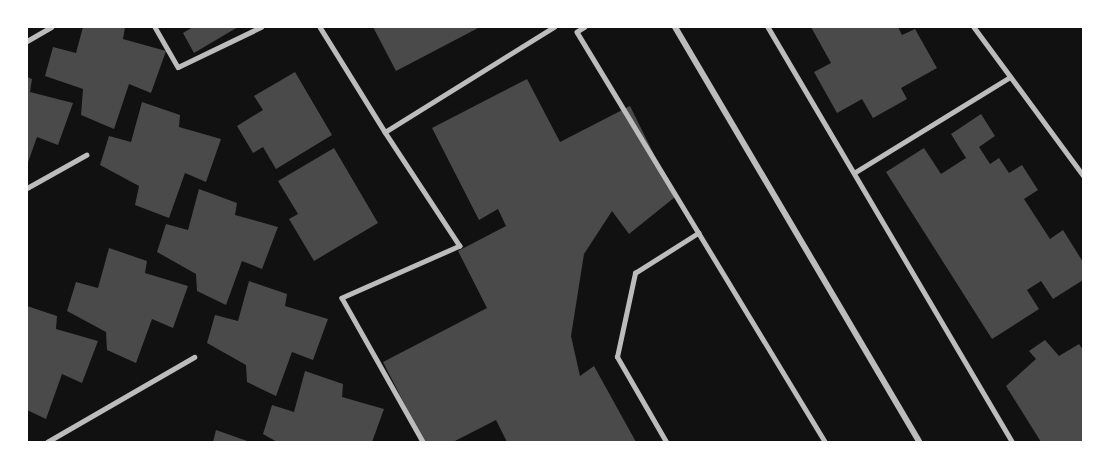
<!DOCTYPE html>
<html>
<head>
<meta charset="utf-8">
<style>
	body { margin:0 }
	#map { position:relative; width:1110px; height:469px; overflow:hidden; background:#111; font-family:"IBM Plex Sans",sans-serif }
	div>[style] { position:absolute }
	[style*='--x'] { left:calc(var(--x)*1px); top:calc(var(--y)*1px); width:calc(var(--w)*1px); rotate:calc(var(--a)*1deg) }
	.building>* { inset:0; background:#4a4a4a }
	.service>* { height:4.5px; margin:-2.25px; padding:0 2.25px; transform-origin:2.25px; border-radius:2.25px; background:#bcbcbc }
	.minor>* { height:6px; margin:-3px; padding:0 3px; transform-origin:3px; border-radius:3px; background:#bcbcbc }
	span { translate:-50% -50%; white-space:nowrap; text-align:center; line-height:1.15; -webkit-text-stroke:6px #fff; paint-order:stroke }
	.frame { position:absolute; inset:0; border:28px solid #fff; pointer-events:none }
</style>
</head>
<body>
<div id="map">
	<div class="building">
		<i style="clip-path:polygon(83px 27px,125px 27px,123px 39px,166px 51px,151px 93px,129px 84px,114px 129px,81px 115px,83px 89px,45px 76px,53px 47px,76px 53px)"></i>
		<i style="clip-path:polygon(193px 27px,238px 27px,194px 53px,183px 33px)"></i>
		<i style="clip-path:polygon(373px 27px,480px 27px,396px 71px)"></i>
		<i style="clip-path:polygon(811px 27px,898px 27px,902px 35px,915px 29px,937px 68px,901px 88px,907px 99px,873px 118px,862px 99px,837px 113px,814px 72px,831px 63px)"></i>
		<i style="clip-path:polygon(295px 72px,332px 135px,276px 169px,263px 147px,253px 153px,237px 126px,263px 110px,254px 96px)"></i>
		<i style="clip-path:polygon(27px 77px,32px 79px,30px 92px,73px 103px,58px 145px,37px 137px,27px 165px)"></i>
		<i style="clip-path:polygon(527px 79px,560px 142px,630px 106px,675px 197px,629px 234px,612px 211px,584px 254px,571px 336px,580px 376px,594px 366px,636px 442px,507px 442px,496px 420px,453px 442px,424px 442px,383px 362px,487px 308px,458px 251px,506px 226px,498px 209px,479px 220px,432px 128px)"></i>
		<i style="clip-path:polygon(142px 102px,180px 115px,179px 127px,221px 139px,206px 182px,185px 173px,169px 218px,135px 205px,139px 186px,100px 165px,109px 136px,131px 142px)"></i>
		<i style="clip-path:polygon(981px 114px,995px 136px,979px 147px,990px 164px,999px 158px,1009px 173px,1022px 165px,1038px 190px,1024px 199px,1050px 239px,1063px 230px,1083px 262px,1083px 280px,1053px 299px,1041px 281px,1027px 290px,1039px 309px,992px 339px,886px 172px,924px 148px,941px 174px,966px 158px,951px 134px)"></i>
		<i style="clip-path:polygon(334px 148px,378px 223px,314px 261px,289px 219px,298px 214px,278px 181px)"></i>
		<i style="clip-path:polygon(199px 189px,237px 203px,235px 215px,278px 227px,262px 269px,242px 261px,226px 305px,197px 291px,196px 274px,157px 252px,166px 224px,188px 230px)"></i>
		<i style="clip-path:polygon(109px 248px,147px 261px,145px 273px,188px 286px,173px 328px,152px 319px,136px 363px,107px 350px,106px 332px,67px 311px,76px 282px,98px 288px)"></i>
		<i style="clip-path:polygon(249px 281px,287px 294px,285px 306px,328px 319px,313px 360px,292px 352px,276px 396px,247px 382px,246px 365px,207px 343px,215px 315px,238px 321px)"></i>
		<i style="clip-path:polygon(27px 306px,57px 316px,56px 329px,98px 341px,82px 383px,62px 374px,46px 419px,27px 410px)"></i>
		<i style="clip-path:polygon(1045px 340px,1059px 356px,1079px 344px,1083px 350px,1083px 442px,1041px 442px,1006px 386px,1036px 359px,1029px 351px)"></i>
		<i style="clip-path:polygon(305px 371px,343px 384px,342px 397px,384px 409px,372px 442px,277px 442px,263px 434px,272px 405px,294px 412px)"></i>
		<i style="clip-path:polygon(216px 430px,250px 442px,213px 442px)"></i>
	</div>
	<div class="service">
		<i style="--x:155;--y:27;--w:46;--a:60.1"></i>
		<i style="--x:178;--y:67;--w:92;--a:-25.7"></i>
		<i style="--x:320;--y:27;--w:123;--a:58.2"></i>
		<i style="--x:385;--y:132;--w:199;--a:-31.9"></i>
		<i style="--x:585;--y:27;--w:9;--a:148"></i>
		<i style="--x:577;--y:32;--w:479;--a:58.8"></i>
		<i style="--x:768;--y:27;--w:481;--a:59.5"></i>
		<i style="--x:974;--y:27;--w:184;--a:53.6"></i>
		<i style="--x:27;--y:41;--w:28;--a:-30"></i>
		<i style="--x:385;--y:132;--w:136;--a:56.7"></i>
		<i style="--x:460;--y:246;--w:129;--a:156.2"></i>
		<i style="--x:342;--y:298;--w:165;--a:60.6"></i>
		<i style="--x:854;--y:173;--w:183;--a:-31.6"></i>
		<i style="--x:27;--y:188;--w:68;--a:-29.2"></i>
		<i style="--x:47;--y:442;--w:170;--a:-30"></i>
		<i style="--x:666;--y:442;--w:98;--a:-120"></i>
		<i style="--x:617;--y:357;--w:86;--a:-77.9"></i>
		<i style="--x:635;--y:273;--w:75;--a:-32.4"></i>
	</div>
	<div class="minor">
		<i style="--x:675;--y:27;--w:481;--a:59.5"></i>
	</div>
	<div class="frame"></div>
</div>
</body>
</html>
